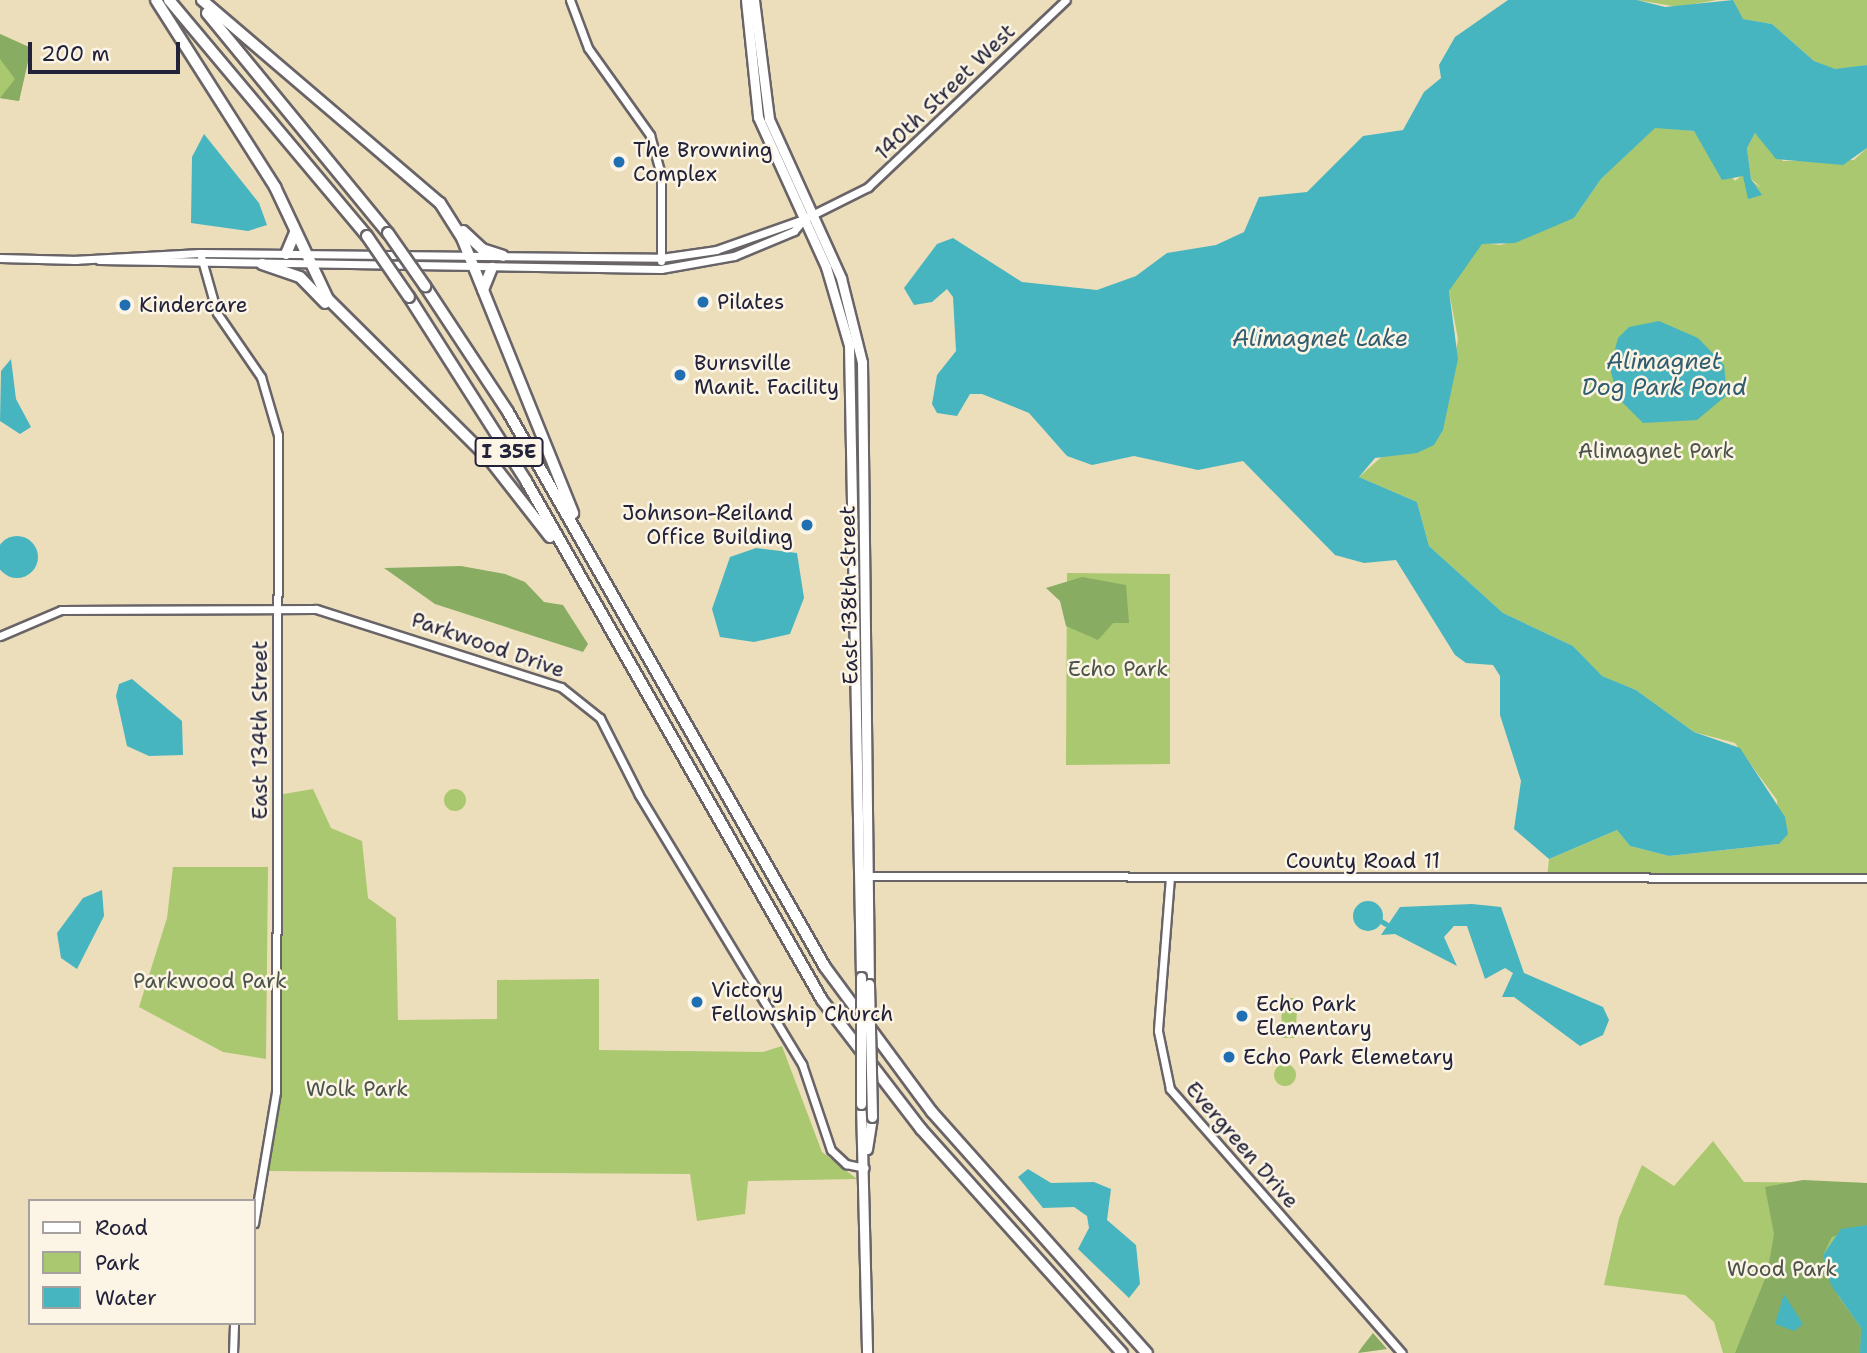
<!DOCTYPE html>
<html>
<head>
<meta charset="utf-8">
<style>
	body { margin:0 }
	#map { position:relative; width:1867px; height:1353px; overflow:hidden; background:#ecdebb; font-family:"Shantell Sans",sans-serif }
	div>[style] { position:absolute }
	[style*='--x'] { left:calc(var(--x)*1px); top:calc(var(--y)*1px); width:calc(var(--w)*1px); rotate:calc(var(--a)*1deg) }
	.green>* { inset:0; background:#aac870 }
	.round { border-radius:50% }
	.forest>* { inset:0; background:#87ac62 }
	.water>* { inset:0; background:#47b5c0 }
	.canal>* { height:5px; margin:-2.5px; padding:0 2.5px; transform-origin:2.5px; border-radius:2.5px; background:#47b5c0 }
	.roads { filter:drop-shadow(2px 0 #696468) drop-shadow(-2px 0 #696468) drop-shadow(0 2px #696468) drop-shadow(0 -2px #696468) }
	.minor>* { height:7px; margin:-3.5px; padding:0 3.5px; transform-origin:3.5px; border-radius:3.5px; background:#fff }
	.major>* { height:9px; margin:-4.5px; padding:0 4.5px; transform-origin:4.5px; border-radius:4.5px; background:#fff }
	.highway>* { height:10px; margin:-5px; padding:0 5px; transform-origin:5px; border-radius:5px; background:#fff }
	.bridges { filter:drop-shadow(2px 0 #696468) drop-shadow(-2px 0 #696468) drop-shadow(0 2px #696468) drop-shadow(0 -2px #696468) }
	.major-bridge>* { height:9px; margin:-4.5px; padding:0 4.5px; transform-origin:4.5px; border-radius:4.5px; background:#fff }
	.highway-bridge>* { height:10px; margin:-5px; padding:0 5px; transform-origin:5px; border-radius:5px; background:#fff }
	.dots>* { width:19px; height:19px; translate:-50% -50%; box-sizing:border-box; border:4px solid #fcf5e5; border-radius:50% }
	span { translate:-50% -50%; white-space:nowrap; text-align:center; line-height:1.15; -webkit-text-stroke:5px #fcf5e5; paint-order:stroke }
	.shield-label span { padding:2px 5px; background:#fcf5e5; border:2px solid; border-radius:5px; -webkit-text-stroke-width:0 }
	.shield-label { font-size:19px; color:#22223b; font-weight:700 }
	.street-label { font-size:21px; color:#22223b }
	.poi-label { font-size:21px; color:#22223b }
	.left { translate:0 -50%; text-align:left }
	.right { translate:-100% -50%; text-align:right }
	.park-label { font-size:21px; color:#4b544b }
	.water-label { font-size:23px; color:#315d70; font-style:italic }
	.legend { position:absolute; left:28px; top:1199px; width:228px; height:126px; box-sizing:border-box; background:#fcf5e5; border:2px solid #a5a1a1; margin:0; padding:9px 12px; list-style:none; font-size:21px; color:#22223b }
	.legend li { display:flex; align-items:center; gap:14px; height:35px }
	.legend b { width:35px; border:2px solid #a5a1a1 }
	.scale { position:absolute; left:28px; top:42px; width:152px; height:32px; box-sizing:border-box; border:4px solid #22223b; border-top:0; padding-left:9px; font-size:21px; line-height:24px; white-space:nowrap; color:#22223b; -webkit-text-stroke:5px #fcf5e5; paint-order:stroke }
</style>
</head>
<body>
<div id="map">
	<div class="green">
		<i style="clip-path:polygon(1637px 0,1717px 0,1678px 7px)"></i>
		<i style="clip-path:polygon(1733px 0,1867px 0,1867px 65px,1835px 70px,1814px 61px,1772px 24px,1742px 19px)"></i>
		<i style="clip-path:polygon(0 34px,31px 48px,19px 101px,0 98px)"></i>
		<i style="clip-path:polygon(1655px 127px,1694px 131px,1735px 181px,1742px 175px,1762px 188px,1751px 179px,1747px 148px,1755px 133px,1783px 161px,1854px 160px,1867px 148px,1867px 878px,1547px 879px,1549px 859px,1617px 830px,1630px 846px,1669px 856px,1779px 844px,1777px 800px,1735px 743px,1694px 732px,1636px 690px,1601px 676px,1573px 646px,1503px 613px,1429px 546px,1417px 502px,1359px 477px,1387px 452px,1417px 453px,1450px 387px,1458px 339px,1449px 291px,1461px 266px,1482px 243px,1501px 245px,1574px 218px,1601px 179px)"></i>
		<i style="clip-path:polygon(1067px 573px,1170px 574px,1170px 764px,1066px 765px)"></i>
		<i style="clip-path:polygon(313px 789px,331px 828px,362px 841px,368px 898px,396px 918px,398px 1020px,497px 1019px,497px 980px,599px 979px,599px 1050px,763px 1052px,782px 1046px,822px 1152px,857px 1179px,748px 1181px,745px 1214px,697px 1221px,690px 1174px,266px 1171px,274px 1126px,278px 795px)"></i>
		<i class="round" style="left:444px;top:789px;width:22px;height:22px"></i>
		<i style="clip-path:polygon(173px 867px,268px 867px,266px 1059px,223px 1052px,139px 1007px,167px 918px)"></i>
		<i style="clip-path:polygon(1282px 998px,1298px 998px,1295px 1038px,1281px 1038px)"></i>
		<i class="round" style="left:1274px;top:1064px;width:22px;height:22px"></i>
		<i style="clip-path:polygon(1713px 1141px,1744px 1182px,1867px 1183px,1867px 1353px,1723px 1353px,1714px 1322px,1685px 1295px,1604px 1285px,1619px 1218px,1642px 1165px,1674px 1186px)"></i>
	</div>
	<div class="forest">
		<i style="clip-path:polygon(0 34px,31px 48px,19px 101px,0 98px,15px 79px,0 59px)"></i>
		<i style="clip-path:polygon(461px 566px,505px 574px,525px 582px,544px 602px,563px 605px,588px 644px,583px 652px,435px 604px,384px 568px)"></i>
		<i style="clip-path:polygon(1082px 577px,1126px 585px,1129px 623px,1113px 623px,1098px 640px,1066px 626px,1060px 601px,1046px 588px)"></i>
		<i style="clip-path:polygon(1803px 1180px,1867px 1183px,1867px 1225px,1832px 1237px,1823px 1255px,1838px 1296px,1861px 1328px,1860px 1353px,1735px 1353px,1767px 1274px,1774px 1234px,1765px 1187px)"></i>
		<i style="clip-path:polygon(1373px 1333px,1387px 1349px,1358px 1353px,1362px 1347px)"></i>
	</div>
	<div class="water">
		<i style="clip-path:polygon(1508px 0,1637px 0,1665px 7px,1733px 0,1743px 19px,1772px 24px,1814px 61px,1835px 69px,1867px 65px,1867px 148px,1843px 165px,1776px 159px,1755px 133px,1747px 148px,1751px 179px,1762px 195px,1748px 199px,1743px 176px,1722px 180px,1694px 131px,1655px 128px,1601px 179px,1574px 218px,1515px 243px,1482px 244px,1449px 291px,1458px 359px,1443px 430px,1434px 445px,1417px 453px,1375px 458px,1359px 477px,1417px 502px,1429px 546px,1503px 613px,1573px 646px,1602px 676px,1636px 690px,1694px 732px,1740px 748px,1785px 817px,1788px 834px,1779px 844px,1669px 856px,1630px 846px,1617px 830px,1549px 859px,1514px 829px,1521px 781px,1500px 715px,1500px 676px,1493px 665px,1466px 663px,1455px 655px,1396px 560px,1364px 563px,1335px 555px,1243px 461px,1198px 470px,1134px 456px,1092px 465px,1067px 456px,1029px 413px,982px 394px,970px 394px,957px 416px,937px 413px,932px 404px,937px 375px,956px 351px,953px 297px,947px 289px,932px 302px,914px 305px,904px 288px,937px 244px,953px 238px,1022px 282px,1097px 290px,1136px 276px,1167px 253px,1216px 245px,1244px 232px,1259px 197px,1307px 192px,1363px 136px,1403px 130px,1424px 92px,1441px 78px,1439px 65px,1455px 37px)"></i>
		<i style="clip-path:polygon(204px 134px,259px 203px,267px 225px,248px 231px,191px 223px,192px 157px)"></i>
		<i style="clip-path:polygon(1659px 321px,1698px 338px,1724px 365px,1727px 395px,1697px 420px,1643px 423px,1618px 398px,1610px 368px,1618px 338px,1629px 327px)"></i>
		<i style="clip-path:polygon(11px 359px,16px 399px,31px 427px,20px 434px,0 421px,1px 371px)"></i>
		<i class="round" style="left:-4px;top:536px;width:42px;height:42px"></i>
		<i style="clip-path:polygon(756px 548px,797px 553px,804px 598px,790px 634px,754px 642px,720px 637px,712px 609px,730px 557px)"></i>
		<i style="clip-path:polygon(132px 679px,182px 721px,183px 755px,149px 756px,127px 746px,116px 696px,119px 684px)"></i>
		<i style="clip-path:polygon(102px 890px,104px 916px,77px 969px,61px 958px,57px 933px,83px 898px)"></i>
		<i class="round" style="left:1353px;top:901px;width:30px;height:30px"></i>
		<i style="clip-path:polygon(1472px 904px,1501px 907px,1524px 973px,1603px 1007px,1609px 1020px,1603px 1035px,1580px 1046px,1514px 997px,1502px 997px,1513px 973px,1505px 968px,1485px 979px,1467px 926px,1454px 926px,1444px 937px,1457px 966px,1395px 934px,1381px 935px,1400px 907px)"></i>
		<i style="clip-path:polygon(1028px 1169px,1051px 1183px,1094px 1182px,1111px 1189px,1107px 1220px,1136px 1245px,1140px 1284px,1129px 1298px,1078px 1249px,1089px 1228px,1087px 1216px,1074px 1207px,1043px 1208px,1018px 1177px)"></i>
		<i style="clip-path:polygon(1867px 1225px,1867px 1353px,1860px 1353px,1861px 1328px,1831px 1285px,1823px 1255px,1841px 1229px)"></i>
		<i style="clip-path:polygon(1784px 1294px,1803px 1324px,1794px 1331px,1775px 1324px)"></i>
	</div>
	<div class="canal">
		<i style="--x:1379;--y:920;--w:8;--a:30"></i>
	</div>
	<div class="roads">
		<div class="minor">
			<i style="--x:570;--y:0;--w:51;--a:69.4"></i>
			<i style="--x:588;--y:48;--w:107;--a:54.5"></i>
			<i style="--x:650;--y:135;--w:41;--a:74.6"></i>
			<i style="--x:661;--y:175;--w:86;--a:90"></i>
			<i style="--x:200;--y:253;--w:62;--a:74.2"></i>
			<i style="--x:217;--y:313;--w:78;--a:55.5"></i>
			<i style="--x:261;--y:377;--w:60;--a:73.7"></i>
			<i style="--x:278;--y:435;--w:657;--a:90.17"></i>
			<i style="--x:276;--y:1092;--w:133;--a:99.5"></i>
			<i style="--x:0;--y:258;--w:77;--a:1.5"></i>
			<i style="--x:73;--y:260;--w:127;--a:-3.2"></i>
			<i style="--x:200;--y:253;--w:461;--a:0.6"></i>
			<i style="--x:661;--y:258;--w:56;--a:-8.3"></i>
			<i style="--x:716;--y:250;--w:93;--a:-19.4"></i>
			<i style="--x:804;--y:219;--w:72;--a:-26.6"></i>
			<i style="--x:868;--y:187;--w:272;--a:-43.4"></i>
			<i style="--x:99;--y:260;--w:562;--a:0.92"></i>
			<i style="--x:661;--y:269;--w:74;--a:-10.1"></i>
			<i style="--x:734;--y:256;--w:65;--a:-22.6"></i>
			<i style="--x:794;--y:231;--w:16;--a:-50"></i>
			<i style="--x:0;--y:636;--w:66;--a:-23.1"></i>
			<i style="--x:61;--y:610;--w:255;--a:-0.2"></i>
			<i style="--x:316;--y:609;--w:257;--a:17.7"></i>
			<i style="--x:561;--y:687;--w:50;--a:38.5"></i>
			<i style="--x:600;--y:718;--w:86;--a:63.1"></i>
			<i style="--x:639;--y:795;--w:315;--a:58.8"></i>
			<i style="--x:802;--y:1064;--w:91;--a:71.4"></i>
			<i style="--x:831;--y:1150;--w:21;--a:43"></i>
			<i style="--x:846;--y:1164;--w:19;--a:12"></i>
			<i style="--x:863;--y:876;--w:1004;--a:0.11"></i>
			<i style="--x:1170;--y:877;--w:154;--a:94.5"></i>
			<i style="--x:1158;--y:1031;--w:59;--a:78.3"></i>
			<i style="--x:1170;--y:1089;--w:351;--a:48.7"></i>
			<i style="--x:233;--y:1353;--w:30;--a:-88"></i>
		</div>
		<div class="major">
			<i style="--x:746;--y:0;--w:118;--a:84.1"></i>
			<i style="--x:758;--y:117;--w:165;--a:65.6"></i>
			<i style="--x:826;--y:267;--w:81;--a:73.6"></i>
			<i style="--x:849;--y:345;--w:632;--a:88.91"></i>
			<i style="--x:754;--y:0;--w:120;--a:82.8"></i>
			<i style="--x:769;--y:119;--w:175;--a:65.6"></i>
			<i style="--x:841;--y:278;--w:87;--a:76"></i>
			<i style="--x:862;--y:362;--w:622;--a:89.36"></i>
			<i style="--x:861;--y:1104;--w:249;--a:88.6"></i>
			<i style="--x:867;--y:1149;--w:32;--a:-81"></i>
		</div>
		<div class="highway">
			<i style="--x:156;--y:0;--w:222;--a:57.5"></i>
			<i style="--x:275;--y:187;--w:124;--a:64.7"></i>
			<i style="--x:328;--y:299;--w:227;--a:44.8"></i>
			<i style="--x:489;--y:459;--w:99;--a:52"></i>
			<i style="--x:169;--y:0;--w:308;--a:50"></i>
			<i style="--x:202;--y:0;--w:313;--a:40.5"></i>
			<i style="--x:440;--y:203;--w:41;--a:57.8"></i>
			<i style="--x:462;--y:238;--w:297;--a:68"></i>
			<i style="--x:207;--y:13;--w:285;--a:50.6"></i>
			<i style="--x:463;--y:231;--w:26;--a:43"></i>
			<i style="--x:482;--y:249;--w:22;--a:18"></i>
			<i style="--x:286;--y:254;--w:23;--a:-67"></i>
			<i style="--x:262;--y:264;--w:40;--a:18.9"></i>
			<i style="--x:300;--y:277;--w:36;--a:46"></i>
			<i style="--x:425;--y:286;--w:151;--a:56.6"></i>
			<i style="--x:508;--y:412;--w:639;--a:60.27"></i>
			<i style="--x:825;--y:967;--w:180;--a:53.6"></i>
			<i style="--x:932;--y:1112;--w:323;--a:48.3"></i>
			<i style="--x:483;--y:290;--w:24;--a:-68"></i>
			<i style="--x:409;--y:297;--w:218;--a:57.5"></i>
			<i style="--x:526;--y:481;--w:597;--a:60.3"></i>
			<i style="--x:822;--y:1000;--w:163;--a:52.5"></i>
			<i style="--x:921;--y:1129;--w:301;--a:48.1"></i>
		</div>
	</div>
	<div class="bridges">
		<div class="major-bridge">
			<i style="--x:861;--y:977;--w:127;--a:90"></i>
			<i style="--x:869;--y:984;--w:133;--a:88.7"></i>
		</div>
		<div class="highway-bridge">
			<i style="--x:388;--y:233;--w:65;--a:55.1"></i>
			<i style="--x:367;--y:236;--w:74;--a:55.5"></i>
		</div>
	</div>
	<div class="dots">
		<i style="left:619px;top:162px;background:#1f6fb2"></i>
		<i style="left:703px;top:302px;background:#1f6fb2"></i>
		<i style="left:125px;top:305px;background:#1f6fb2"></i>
		<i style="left:680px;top:375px;background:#1f6fb2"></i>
		<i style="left:807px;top:525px;background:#1f6fb2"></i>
		<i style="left:697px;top:1002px;background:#1f6fb2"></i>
		<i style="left:1242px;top:1016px;background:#1f6fb2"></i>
		<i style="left:1229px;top:1057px;background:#1f6fb2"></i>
	</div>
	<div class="shield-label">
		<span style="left:509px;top:452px">I 35E</span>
	</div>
	<div class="street-label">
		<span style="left:945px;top:92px;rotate:-44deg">140th Street West</span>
		<span style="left:849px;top:595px;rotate:-91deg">East 138th Street</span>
		<span style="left:488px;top:645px;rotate:19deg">Parkwood Drive</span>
		<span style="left:260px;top:730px;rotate:-90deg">East 134th Street</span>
		<span style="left:1363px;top:861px">County Road 11</span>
		<span style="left:1242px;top:1145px;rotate:49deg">Evergreen Drive</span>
	</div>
	<div class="poi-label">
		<span class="left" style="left:633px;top:162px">The Browning<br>Complex</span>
		<span class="left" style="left:717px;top:302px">Pilates</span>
		<span class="left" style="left:139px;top:305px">Kindercare</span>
		<span class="left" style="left:694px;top:375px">Burnsville<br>Manit. Facility</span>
		<span class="right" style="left:793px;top:525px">Johnson-Reiland<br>Office Building</span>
		<span class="left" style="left:711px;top:1002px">Victory<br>Fellowship Church</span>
		<span class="left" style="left:1256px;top:1016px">Echo Park<br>Elementary</span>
		<span class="left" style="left:1243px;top:1057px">Echo Park Elemetary</span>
	</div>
	<div class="park-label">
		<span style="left:1656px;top:451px">Alimagnet Park</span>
		<span style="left:1118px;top:669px">Echo Park</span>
		<span style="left:210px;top:981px">Parkwood Park</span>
		<span style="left:357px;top:1089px">Wolk Park</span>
		<span style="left:1782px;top:1269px">Wood Park</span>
	</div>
	<div class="water-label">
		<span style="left:1320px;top:338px">Alimagnet Lake</span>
		<span style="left:1664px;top:374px">Alimagnet<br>Dog Park Pond</span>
	</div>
	<ul class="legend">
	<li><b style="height:9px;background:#fff"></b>Road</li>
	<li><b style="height:19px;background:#aac870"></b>Park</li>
	<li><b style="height:19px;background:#47b5c0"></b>Water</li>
	</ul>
	<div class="scale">200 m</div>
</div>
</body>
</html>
